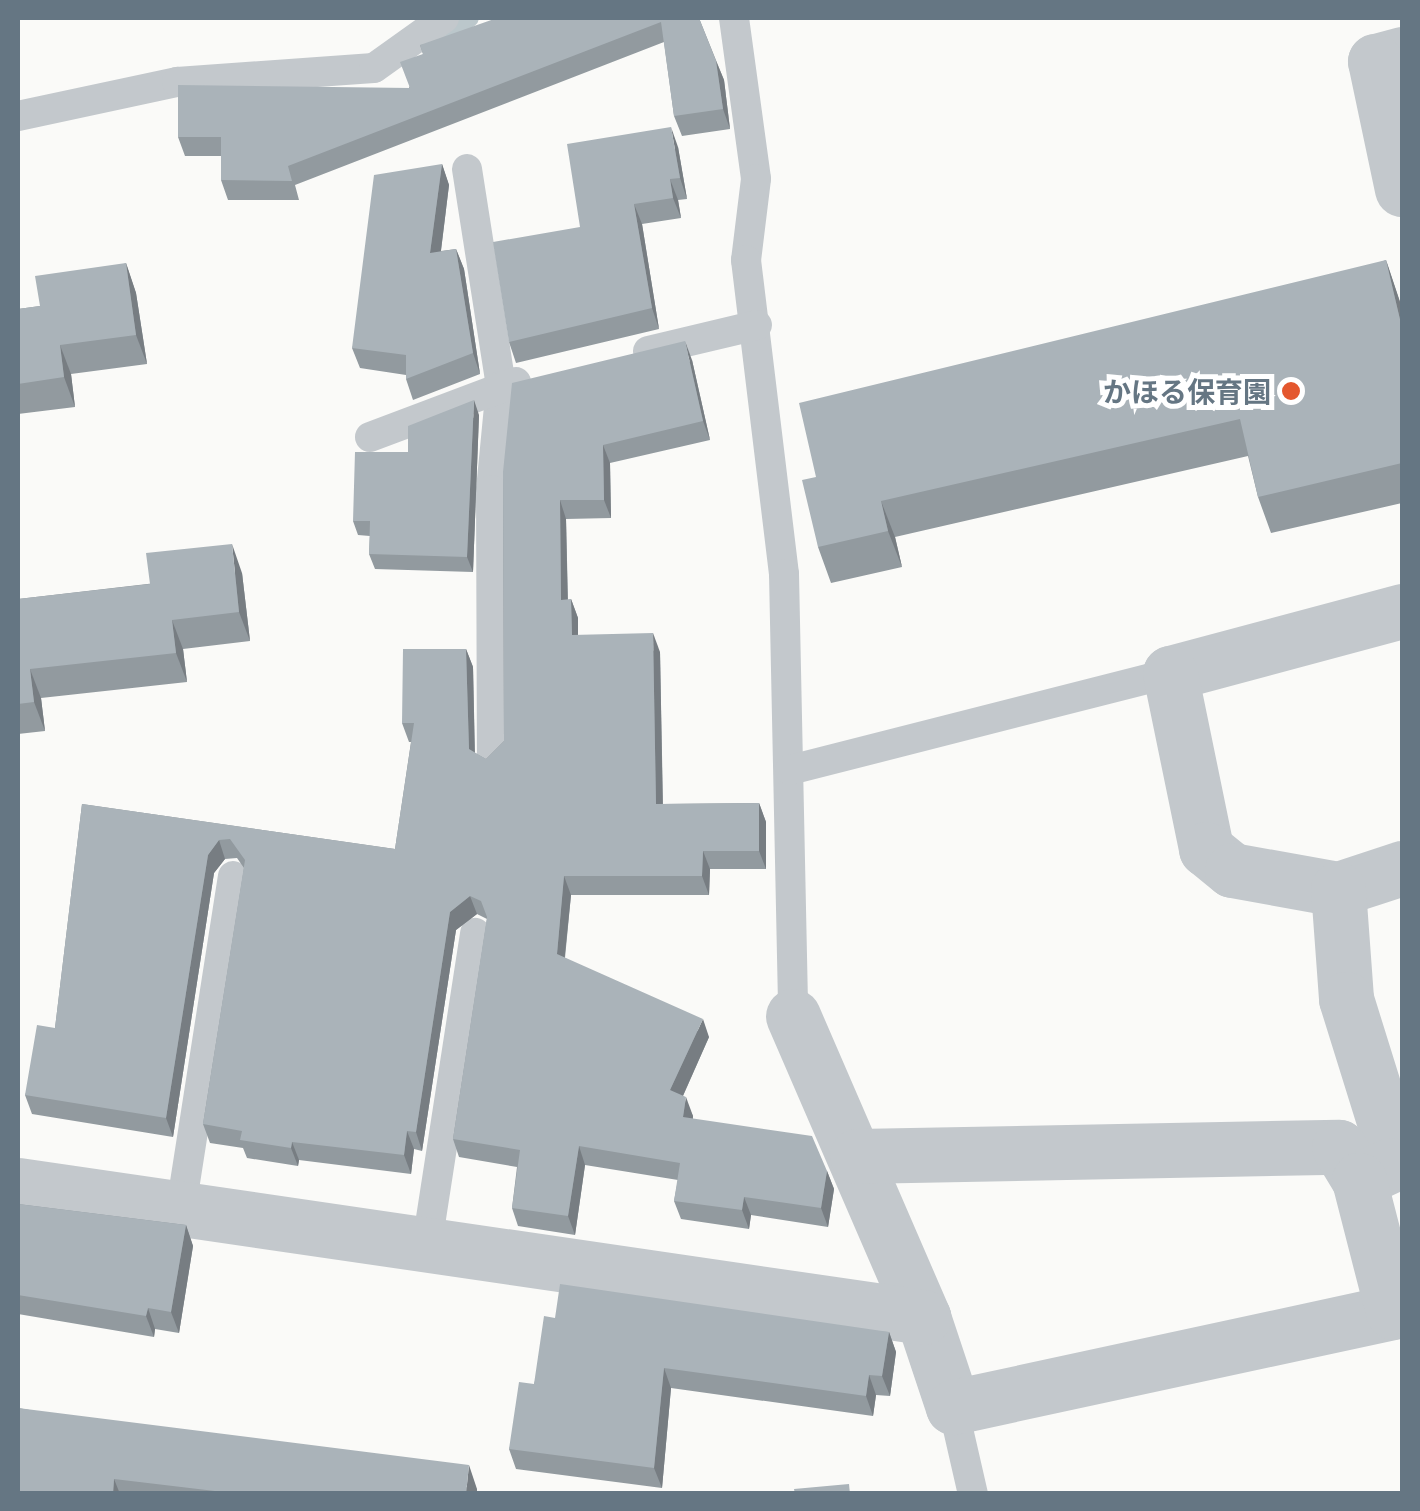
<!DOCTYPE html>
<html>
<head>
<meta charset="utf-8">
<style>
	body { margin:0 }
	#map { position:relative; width:1420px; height:1511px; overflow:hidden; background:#fafaf8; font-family:"Noto Sans","Noto Sans JP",sans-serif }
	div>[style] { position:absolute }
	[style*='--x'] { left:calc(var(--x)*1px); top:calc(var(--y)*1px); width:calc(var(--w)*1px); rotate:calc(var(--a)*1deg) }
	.stream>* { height:18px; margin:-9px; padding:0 9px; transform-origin:9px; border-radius:9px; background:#bbc7cb }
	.lane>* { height:30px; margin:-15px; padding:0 15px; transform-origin:15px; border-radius:15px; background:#c3c8cc }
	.street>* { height:55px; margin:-27.5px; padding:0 27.5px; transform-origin:27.5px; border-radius:27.5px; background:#c3c8cc }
	.wall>* { inset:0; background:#929a9f }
	.shaded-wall>* { inset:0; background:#777d82 }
	.building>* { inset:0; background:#aab3b9 }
	.dots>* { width:28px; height:28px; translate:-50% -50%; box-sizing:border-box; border:5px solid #fff; border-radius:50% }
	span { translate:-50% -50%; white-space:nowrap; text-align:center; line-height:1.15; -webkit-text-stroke:10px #fff; paint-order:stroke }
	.poi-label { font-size:28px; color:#657683; font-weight:700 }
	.right { translate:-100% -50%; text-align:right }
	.frame { position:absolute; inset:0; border:20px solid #657683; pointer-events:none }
</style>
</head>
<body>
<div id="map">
	<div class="stream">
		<i style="--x:437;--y:41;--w:40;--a:-34.9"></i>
	</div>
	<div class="lane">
		<i style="--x:734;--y:18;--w:162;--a:82.2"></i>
		<i style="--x:756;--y:179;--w:82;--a:97"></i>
		<i style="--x:746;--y:260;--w:316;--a:83.1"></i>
		<i style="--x:784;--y:574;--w:442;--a:88.8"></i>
		<i style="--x:18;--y:116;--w:163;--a:-12.1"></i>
		<i style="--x:177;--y:82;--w:197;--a:-4.1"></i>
		<i style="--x:374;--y:68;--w:86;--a:-35.5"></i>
		<i style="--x:467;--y:169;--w:220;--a:81.1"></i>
		<i style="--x:501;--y:386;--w:104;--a:95.5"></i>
		<i style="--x:491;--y:490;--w:269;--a:89.8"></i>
		<i style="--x:648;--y:351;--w:112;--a:-13.4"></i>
		<i style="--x:370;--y:437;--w:156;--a:-20.6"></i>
		<i style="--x:790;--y:770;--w:392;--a:-14.3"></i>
		<i style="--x:181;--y:1208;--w:336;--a:-81.1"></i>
		<i style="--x:427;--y:1244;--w:315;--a:-81.2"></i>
		<i style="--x:953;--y:1407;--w:89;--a:77.1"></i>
	</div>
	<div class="street">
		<i style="--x:1402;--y:54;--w:28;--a:165"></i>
		<i style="--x:1375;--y:61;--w:131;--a:78.1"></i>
		<i style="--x:1402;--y:611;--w:240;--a:165"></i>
		<i style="--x:1170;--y:673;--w:180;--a:78.4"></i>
		<i style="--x:1206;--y:849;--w:33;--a:39"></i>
		<i style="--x:1232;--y:870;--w:108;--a:10.2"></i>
		<i style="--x:1338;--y:889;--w:67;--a:-18.2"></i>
		<i style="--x:1338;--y:889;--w:110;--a:85.8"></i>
		<i style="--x:1346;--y:999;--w:172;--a:72.7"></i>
		<i style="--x:793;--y:1016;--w:328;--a:66.6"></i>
		<i style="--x:923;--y:1317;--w:95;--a:71.6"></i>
		<i style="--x:953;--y:1407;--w:459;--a:-12.2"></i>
		<i style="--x:857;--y:1156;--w:482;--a:-1.1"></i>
		<i style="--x:1339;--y:1147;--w:39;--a:59"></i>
		<i style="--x:1391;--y:1165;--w:35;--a:155"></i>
		<i style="--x:1359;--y:1180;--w:136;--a:75.6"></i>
		<i style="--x:18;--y:1185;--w:915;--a:8.3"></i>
	</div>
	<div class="wall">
		<i style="clip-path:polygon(699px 18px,724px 80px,730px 129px,682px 136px,674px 116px,664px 42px,295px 185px,299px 200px,228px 200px,221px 180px,221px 156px,185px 156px,178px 137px,409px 88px,423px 54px,420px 45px)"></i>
		<i style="clip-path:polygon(678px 147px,687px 199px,678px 200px,681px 218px,642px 224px,659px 329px,516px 363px,509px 342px)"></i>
		<i style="clip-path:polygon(442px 164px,449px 185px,441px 251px,456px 249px,464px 269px,480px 374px,413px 400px,406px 379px,406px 375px,360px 368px,352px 348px)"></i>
		<i style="clip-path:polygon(1386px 260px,1402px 308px,1402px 503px,1271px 533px,1258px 497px,1248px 456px,895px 537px,902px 567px,831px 583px,818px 547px,816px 477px)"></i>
		<i style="clip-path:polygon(126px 263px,136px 293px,147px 364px,71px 374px,75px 407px,18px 414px,18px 309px,40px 306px)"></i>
		<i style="clip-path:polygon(692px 360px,710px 440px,610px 463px,611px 518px,566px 519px,568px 600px,571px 599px,578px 618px,578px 635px,660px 652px,663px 804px,759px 803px,766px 822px,766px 869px,710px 869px,709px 895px,571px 895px,565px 958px,709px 1037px,683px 1096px,693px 1116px,693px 1119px,827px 1171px,834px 1189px,828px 1227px,751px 1215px,749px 1229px,681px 1219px,674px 1201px,678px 1180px,585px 1165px,575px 1235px,518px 1226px,512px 1208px,517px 1167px,459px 1157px,453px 1139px,487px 919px,477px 914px,456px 930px,422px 1151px,414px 1149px,411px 1174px,299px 1160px,298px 1166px,247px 1158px,243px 1148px,210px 1143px,203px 1124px,244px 868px,237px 858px,225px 859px,214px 873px,173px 1137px,32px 1114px,25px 1095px,55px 1028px,82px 804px,395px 849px,411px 742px,409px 742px,402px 723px,466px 649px,473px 667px,475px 753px,486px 759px,504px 741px,503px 472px)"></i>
		<i style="clip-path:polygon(479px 415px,473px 572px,375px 569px,369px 554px,370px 536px,358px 535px,353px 521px,408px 452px)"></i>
		<i style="clip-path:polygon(242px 573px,250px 641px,183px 649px,187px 682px,41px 698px,45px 731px,18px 734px,18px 599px)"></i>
		<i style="clip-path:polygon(18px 1204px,186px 1225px,193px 1246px,179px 1333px,155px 1329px,154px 1337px,18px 1314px)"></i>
		<i style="clip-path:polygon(555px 1318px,889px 1332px,896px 1352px,890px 1396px,876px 1395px,873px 1416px,671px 1388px,662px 1488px,516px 1469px,509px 1449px,534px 1384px)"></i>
		<i style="clip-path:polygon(18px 1408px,477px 1489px,477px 1494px,18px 1494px)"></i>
	</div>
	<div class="shaded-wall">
		<i style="clip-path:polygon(716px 61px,724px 80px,730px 129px,723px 109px)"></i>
		<i style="clip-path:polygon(671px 127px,678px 147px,687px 199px,680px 178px)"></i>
		<i style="clip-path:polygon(442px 164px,449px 185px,438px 274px,430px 253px)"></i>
		<i style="clip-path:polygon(670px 179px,678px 200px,681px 218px,673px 198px)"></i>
		<i style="clip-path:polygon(634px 204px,642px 224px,659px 329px,652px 308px)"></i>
		<i style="clip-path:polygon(456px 249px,464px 269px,480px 374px,473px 353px)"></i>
		<i style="clip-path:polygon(1386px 260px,1402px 308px,1402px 328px)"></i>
		<i style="clip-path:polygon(126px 263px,136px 293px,147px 364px,136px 335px)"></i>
		<i style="clip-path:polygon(685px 341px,692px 360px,710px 440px,703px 421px)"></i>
		<i style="clip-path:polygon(60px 345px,71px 374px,75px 407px,64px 377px)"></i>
		<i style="clip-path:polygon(474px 400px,479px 415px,473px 572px,467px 557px)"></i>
		<i style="clip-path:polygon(603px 445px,610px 463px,611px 518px,604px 500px)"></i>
		<i style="clip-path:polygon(560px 500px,566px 519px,568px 618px,561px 600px)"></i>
		<i style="clip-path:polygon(881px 501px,895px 537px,902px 567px,888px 531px)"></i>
		<i style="clip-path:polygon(232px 544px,242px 573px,250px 641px,239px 612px)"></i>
		<i style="clip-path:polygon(571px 599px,578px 618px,578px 653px,572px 635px)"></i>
		<i style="clip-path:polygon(172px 620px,183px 649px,187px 682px,176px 653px)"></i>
		<i style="clip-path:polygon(653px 633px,660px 652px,663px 822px,656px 804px)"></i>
		<i style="clip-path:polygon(466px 649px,473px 667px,475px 768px,469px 749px)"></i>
		<i style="clip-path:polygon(30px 669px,41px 698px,45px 731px,34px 702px)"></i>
		<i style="clip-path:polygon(759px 803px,766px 822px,766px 869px,759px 851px)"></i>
		<i style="clip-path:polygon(219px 840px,225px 859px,214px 873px,173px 1137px,166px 1118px,208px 855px)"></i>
		<i style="clip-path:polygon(703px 851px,710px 869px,709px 895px,702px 876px)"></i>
		<i style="clip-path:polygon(564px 876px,571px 895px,563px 973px,557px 954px)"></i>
		<i style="clip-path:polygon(470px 896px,477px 914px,456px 930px,422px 1151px,416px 1132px,450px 912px)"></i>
		<i style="clip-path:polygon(703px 1019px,709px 1037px,677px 1109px,670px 1090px)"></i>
		<i style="clip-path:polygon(686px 1097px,693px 1116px,690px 1136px,683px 1117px)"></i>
		<i style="clip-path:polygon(407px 1131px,414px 1149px,411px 1174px,404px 1155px)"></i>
		<i style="clip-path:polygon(292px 1142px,299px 1160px,298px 1166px,291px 1148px)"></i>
		<i style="clip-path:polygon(579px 1146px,585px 1165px,575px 1235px,568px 1216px)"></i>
		<i style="clip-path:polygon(827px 1171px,834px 1189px,828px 1227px,821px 1208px)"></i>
		<i style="clip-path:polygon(744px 1197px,751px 1215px,749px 1229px,742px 1210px)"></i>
		<i style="clip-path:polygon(186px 1225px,193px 1246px,179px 1333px,171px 1312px)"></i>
		<i style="clip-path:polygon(148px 1308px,155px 1329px,154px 1337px,146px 1316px)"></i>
		<i style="clip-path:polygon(889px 1332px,896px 1352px,890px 1396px,882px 1376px)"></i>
		<i style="clip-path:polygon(664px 1368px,671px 1388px,662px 1488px,654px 1468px)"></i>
		<i style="clip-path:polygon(869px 1375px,876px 1395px,873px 1416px,866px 1396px)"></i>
		<i style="clip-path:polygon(469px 1465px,477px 1489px,477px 1494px,466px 1494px)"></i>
		<i style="clip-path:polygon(114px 1479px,120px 1494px,113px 1494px)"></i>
	</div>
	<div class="building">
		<i style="clip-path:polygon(497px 18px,699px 18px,716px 61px,723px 109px,674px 116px,661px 22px,288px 166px,292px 181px,221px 180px,221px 137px,178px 137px,178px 85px,410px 88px,400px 62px,423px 54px,420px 45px)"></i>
		<i style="clip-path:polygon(671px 127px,680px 178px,670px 179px,673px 198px,634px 204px,652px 308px,509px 342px,493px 242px,580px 227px,567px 144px)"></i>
		<i style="clip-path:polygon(442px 164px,430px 253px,456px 249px,473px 353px,406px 379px,406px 355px,352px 348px,374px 175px)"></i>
		<i style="clip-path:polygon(1386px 260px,1402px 328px,1402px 463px,1258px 497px,1240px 419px,881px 501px,888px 531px,818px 547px,802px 480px,816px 477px,799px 403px)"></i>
		<i style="clip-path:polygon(126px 263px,136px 335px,60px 345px,64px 377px,18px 384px,18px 309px,40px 306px,35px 276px)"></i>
		<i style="clip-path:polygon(685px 341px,703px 421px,603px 445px,604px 500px,560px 500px,561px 600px,571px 599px,572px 635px,653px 633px,656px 804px,759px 803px,759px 851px,703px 851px,702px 876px,564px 876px,557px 954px,703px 1019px,670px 1090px,686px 1097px,683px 1117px,812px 1136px,827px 1171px,821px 1208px,744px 1197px,742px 1210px,674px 1201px,680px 1163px,579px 1146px,568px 1216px,512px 1208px,520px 1150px,453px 1139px,487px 917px,481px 901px,470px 896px,450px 912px,416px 1132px,407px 1131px,404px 1155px,292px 1142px,291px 1148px,240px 1140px,242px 1131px,203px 1124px,245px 860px,230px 839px,219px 840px,208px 855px,166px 1118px,25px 1095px,37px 1025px,55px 1028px,82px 804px,395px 849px,414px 723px,402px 723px,403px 649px,466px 649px,469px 749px,486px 759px,504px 741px,503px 472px,512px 383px)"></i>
		<i style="clip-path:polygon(474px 400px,467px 557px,369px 554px,370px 521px,353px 521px,355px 452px,408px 452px,408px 426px)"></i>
		<i style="clip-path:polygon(232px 544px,239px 612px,172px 620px,176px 653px,30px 669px,34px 702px,18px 704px,18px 599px,150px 584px,146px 553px)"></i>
		<i style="clip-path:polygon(18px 1204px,186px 1225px,171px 1312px,148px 1308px,146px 1316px,18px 1295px)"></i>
		<i style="clip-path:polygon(560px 1284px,889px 1332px,882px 1376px,869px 1375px,866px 1396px,664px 1368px,654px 1468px,509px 1449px,519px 1382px,534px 1384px,544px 1316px,555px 1318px)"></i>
		<i style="clip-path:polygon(18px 1408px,469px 1465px,466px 1494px,240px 1494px,114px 1479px,113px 1494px,18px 1494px)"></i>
		<i style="clip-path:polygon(849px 1484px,850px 1494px,795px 1494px,794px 1489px)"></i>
	</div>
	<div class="dots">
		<i style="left:1291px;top:391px;background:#e4572e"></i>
	</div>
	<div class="poi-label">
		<span class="right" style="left:1271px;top:391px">かほる保育園</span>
	</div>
	<div class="frame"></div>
</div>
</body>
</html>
